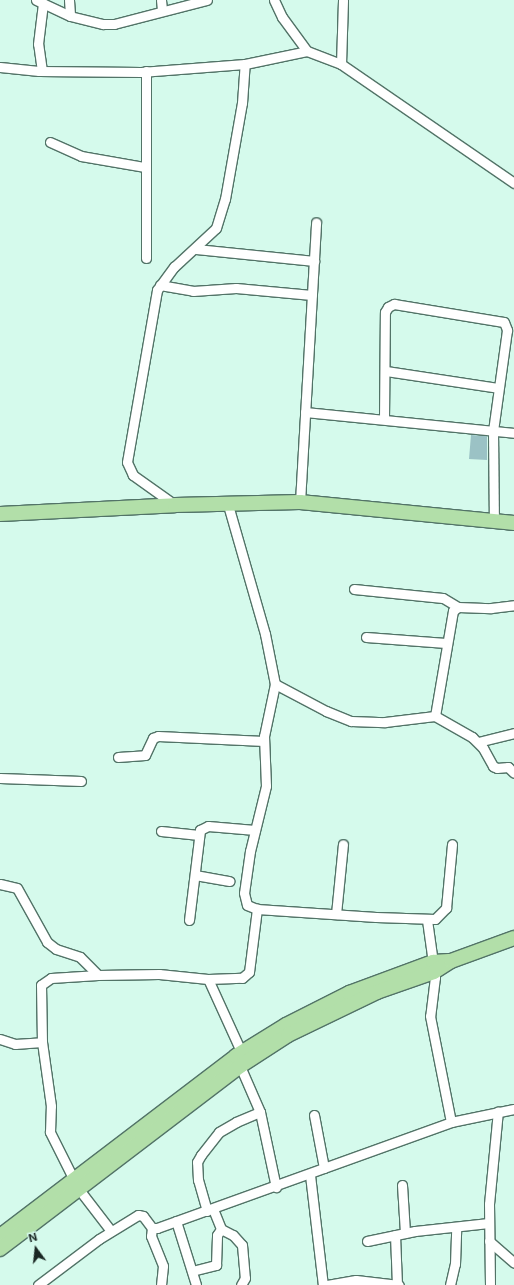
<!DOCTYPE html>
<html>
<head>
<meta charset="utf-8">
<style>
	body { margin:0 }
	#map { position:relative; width:514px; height:1285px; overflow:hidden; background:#d5faec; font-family:Inter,sans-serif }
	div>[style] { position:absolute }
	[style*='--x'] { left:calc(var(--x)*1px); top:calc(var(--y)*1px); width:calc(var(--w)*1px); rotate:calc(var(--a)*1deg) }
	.building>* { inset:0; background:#9bc2c5 }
	.roads { filter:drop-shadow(1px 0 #527367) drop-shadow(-1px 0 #527367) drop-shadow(0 1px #527367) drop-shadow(0 -1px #527367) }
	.street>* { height:9px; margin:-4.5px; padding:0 4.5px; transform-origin:4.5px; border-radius:4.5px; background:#fff }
	.primary>* { height:14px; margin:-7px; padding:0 7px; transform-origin:7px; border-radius:7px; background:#b2dfa9 }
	span { translate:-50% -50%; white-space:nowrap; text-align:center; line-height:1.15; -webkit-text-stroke:4px #d5faec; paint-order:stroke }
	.north { position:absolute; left:16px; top:1229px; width:40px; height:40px; -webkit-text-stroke:3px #d5faec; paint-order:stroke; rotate:345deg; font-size:11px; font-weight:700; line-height:16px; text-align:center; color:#1a2723 }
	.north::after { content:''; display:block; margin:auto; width:14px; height:18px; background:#1a2723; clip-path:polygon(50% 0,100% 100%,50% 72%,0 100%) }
</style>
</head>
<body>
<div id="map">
	<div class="building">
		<i style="clip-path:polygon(471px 435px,487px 436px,487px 460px,469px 459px)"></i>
	</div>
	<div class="roads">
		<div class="street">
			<i style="--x:36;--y:0;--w:38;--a:25"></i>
			<i style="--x:70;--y:16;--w:34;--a:14"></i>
			<i style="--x:103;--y:24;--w:11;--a:0"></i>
			<i style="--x:114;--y:24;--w:96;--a:-14.5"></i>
			<i style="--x:69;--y:0;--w:16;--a:86"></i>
			<i style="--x:161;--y:0;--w:10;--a:84"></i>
			<i style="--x:274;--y:0;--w:19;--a:65"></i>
			<i style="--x:282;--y:17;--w:42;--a:53.7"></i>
			<i style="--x:307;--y:51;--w:36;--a:21"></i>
			<i style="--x:341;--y:64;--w:210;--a:34.5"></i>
			<i style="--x:341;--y:64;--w:64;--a:-88.2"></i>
			<i style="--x:0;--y:67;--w:39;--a:6"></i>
			<i style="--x:39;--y:71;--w:102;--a:0.6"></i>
			<i style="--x:141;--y:72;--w:104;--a:-4.4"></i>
			<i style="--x:245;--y:64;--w:63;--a:-11.8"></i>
			<i style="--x:42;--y:71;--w:27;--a:-98"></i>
			<i style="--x:38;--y:44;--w:41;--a:-83"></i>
			<i style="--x:146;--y:71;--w:187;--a:90"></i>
			<i style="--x:50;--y:142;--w:34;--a:24"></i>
			<i style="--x:81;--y:156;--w:65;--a:9.8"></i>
			<i style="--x:196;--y:249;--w:119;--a:5.8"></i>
			<i style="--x:160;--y:285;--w:34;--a:10"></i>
			<i style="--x:193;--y:291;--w:43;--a:-4"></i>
			<i style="--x:236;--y:288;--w:76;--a:5.3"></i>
			<i style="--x:386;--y:371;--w:113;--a:8.6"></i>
			<i style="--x:305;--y:412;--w:210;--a:5.7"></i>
			<i style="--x:384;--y:419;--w:107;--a:-89.5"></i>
			<i style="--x:385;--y:312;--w:6;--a:-59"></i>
			<i style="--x:388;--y:307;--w:7;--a:-27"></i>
			<i style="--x:394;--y:304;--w:111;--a:9.3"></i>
			<i style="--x:504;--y:322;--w:9;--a:69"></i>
			<i style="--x:507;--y:330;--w:102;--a:97.9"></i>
			<i style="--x:493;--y:431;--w:91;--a:89.4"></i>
			<i style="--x:300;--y:502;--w:280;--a:-86.7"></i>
			<i style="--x:175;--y:505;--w:52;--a:-144.5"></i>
			<i style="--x:133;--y:475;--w:14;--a:-115"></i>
			<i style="--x:127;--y:462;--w:175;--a:-80.1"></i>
			<i style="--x:157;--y:290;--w:29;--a:-54"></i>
			<i style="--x:174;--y:267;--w:57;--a:-42.9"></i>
			<i style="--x:216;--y:228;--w:30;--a:-73"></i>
			<i style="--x:225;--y:199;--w:97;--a:-80"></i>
			<i style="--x:242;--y:103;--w:39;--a:-86"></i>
			<i style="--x:228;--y:505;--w:134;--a:74"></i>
			<i style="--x:265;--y:634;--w:51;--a:78.7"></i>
			<i style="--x:275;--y:684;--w:58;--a:27.9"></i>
			<i style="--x:326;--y:711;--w:27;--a:22"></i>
			<i style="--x:351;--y:721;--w:34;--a:2"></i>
			<i style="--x:385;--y:722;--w:50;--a:-6.8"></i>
			<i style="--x:435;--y:716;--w:43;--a:29.6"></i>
			<i style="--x:472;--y:737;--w:16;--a:45"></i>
			<i style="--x:483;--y:748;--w:21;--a:61"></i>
			<i style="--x:493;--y:766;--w:4;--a:27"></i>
			<i style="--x:497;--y:768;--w:11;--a:-5"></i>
			<i style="--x:508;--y:767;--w:8;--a:45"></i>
			<i style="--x:354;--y:589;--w:89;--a:5.8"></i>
			<i style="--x:443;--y:598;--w:17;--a:31"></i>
			<i style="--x:366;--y:637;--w:80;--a:4.3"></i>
			<i style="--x:275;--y:684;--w:53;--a:101.9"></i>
			<i style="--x:264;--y:736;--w:50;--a:87.7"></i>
			<i style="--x:266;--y:786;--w:67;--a:103.8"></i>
			<i style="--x:250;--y:851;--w:42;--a:98.1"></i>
			<i style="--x:244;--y:893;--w:12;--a:76"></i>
			<i style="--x:247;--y:905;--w:11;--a:22"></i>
			<i style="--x:257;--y:909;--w:119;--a:3.8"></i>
			<i style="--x:376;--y:917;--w:59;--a:1.9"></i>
			<i style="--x:435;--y:919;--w:16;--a:-45"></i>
			<i style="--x:446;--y:908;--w:64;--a:-84.6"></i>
			<i style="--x:435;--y:716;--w:107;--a:-80.3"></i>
			<i style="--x:453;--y:611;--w:6;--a:-39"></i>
			<i style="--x:458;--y:607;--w:33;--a:2"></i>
			<i style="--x:491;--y:608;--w:23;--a:-7"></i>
			<i style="--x:478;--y:742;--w:37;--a:-14"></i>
			<i style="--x:118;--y:757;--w:27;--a:-4"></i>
			<i style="--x:145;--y:755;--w:19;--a:-65"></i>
			<i style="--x:153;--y:738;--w:5;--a:-22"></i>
			<i style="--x:158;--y:736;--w:106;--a:2.7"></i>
			<i style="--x:0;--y:778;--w:81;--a:2.1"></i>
			<i style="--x:161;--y:831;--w:38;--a:6"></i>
			<i style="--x:195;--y:875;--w:35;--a:10"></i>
			<i style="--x:0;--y:884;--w:17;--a:13"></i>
			<i style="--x:17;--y:888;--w:62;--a:60.9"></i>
			<i style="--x:47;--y:942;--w:11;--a:38"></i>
			<i style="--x:56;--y:949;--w:25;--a:18"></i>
			<i style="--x:80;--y:957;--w:25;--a:45"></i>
			<i style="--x:336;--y:914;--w:70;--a:-84.3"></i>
			<i style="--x:189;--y:920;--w:91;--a:-83"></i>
			<i style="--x:200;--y:830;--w:9;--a:-27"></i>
			<i style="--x:208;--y:826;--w:47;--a:4.9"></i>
			<i style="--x:427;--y:920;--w:58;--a:82"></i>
			<i style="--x:435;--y:977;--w:39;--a:97"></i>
			<i style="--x:430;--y:1016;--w:108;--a:78.8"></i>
			<i style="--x:208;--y:979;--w:87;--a:65.5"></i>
			<i style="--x:0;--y:1039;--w:16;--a:18"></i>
			<i style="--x:15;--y:1044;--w:27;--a:-4"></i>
			<i style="--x:240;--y:1066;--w:50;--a:66.5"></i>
			<i style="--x:260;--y:1112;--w:77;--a:78"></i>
			<i style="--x:314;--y:1115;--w:54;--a:79.3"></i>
			<i style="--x:310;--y:1175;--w:111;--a:83.3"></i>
			<i style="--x:402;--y:1185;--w:48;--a:86.4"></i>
			<i style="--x:213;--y:1209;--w:22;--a:68"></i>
			<i style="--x:221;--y:1229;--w:13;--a:27"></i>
			<i style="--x:233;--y:1235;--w:13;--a:48"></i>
			<i style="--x:242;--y:1245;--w:33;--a:85"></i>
			<i style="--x:245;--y:1278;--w:8;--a:120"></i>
			<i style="--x:207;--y:1211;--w:32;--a:-106"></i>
			<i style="--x:198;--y:1180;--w:18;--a:-93"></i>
			<i style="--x:197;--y:1162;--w:8;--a:-60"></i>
			<i style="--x:201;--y:1155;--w:29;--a:-52"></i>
			<i style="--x:219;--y:1132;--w:20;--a:-30"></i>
			<i style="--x:236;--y:1122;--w:26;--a:-23"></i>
			<i style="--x:176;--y:1221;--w:67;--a:72.6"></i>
			<i style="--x:152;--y:1228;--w:8;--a:97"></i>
			<i style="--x:151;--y:1236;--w:32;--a:68"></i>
			<i style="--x:163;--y:1266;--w:19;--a:96"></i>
			<i style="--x:111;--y:1231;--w:54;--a:-127.5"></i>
			<i style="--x:78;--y:1188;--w:63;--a:-116.6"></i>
			<i style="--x:50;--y:1132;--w:26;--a:-88"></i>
			<i style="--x:51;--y:1106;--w:65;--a:-98"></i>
			<i style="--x:42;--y:1042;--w:57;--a:-91"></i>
			<i style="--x:41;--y:985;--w:12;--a:-35"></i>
			<i style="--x:51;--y:978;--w:47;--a:-3.7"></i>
			<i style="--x:98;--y:975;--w:61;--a:-0.9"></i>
			<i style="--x:159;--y:974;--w:49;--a:5.8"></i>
			<i style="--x:208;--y:979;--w:34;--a:-2"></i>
			<i style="--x:242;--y:978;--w:9;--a:-41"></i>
			<i style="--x:249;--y:972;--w:64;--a:-82.8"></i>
			<i style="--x:395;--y:1235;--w:50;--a:87.7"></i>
			<i style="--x:367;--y:1241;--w:49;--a:-11.8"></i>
			<i style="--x:415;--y:1231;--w:74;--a:-6.2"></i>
			<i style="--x:489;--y:1241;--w:33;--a:41"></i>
			<i style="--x:192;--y:1271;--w:25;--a:-14"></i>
			<i style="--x:216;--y:1265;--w:30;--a:-88"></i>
			<i style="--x:217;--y:1235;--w:7;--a:-56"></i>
			<i style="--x:38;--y:1285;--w:76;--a:-37"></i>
			<i style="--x:99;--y:1239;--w:46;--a:-31.6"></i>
			<i style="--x:138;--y:1215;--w:5;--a:11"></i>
			<i style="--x:143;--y:1216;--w:15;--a:53"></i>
			<i style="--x:152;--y:1228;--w:5;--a:0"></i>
			<i style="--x:157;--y:1228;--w:313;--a:-19.8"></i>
			<i style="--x:451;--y:1122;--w:64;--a:-11.7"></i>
			<i style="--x:327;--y:1285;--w:29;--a:-10"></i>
			<i style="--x:356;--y:1280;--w:43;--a:6.6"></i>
			<i style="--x:450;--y:1285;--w:22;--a:-77"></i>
			<i style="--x:455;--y:1264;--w:37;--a:-88"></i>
			<i style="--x:490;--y:1285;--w:81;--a:-90.7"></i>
			<i style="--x:489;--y:1204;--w:93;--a:-84.5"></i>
		</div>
		<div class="primary">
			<i style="--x:0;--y:514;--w:175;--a:-2.9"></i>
			<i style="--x:175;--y:505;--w:125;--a:-1.4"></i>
			<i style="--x:300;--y:502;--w:215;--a:5.6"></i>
			<i style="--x:0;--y:1236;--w:297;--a:-37.3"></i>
			<i style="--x:236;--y:1056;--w:59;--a:-31.8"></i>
			<i style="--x:286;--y:1025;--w:71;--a:-26.9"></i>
			<i style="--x:349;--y:993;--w:90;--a:-20.3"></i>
			<i style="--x:433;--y:962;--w:16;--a:-4"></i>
			<i style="--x:0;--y:1249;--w:302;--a:-37.3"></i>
			<i style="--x:240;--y:1066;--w:57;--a:-32.9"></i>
			<i style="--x:288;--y:1035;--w:99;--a:-25.8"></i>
			<i style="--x:377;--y:992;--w:60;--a:-19.3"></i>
			<i style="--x:434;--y:972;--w:20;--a:-33"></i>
			<i style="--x:451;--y:961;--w:67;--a:-20.1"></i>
		</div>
	</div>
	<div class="north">N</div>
</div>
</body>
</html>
